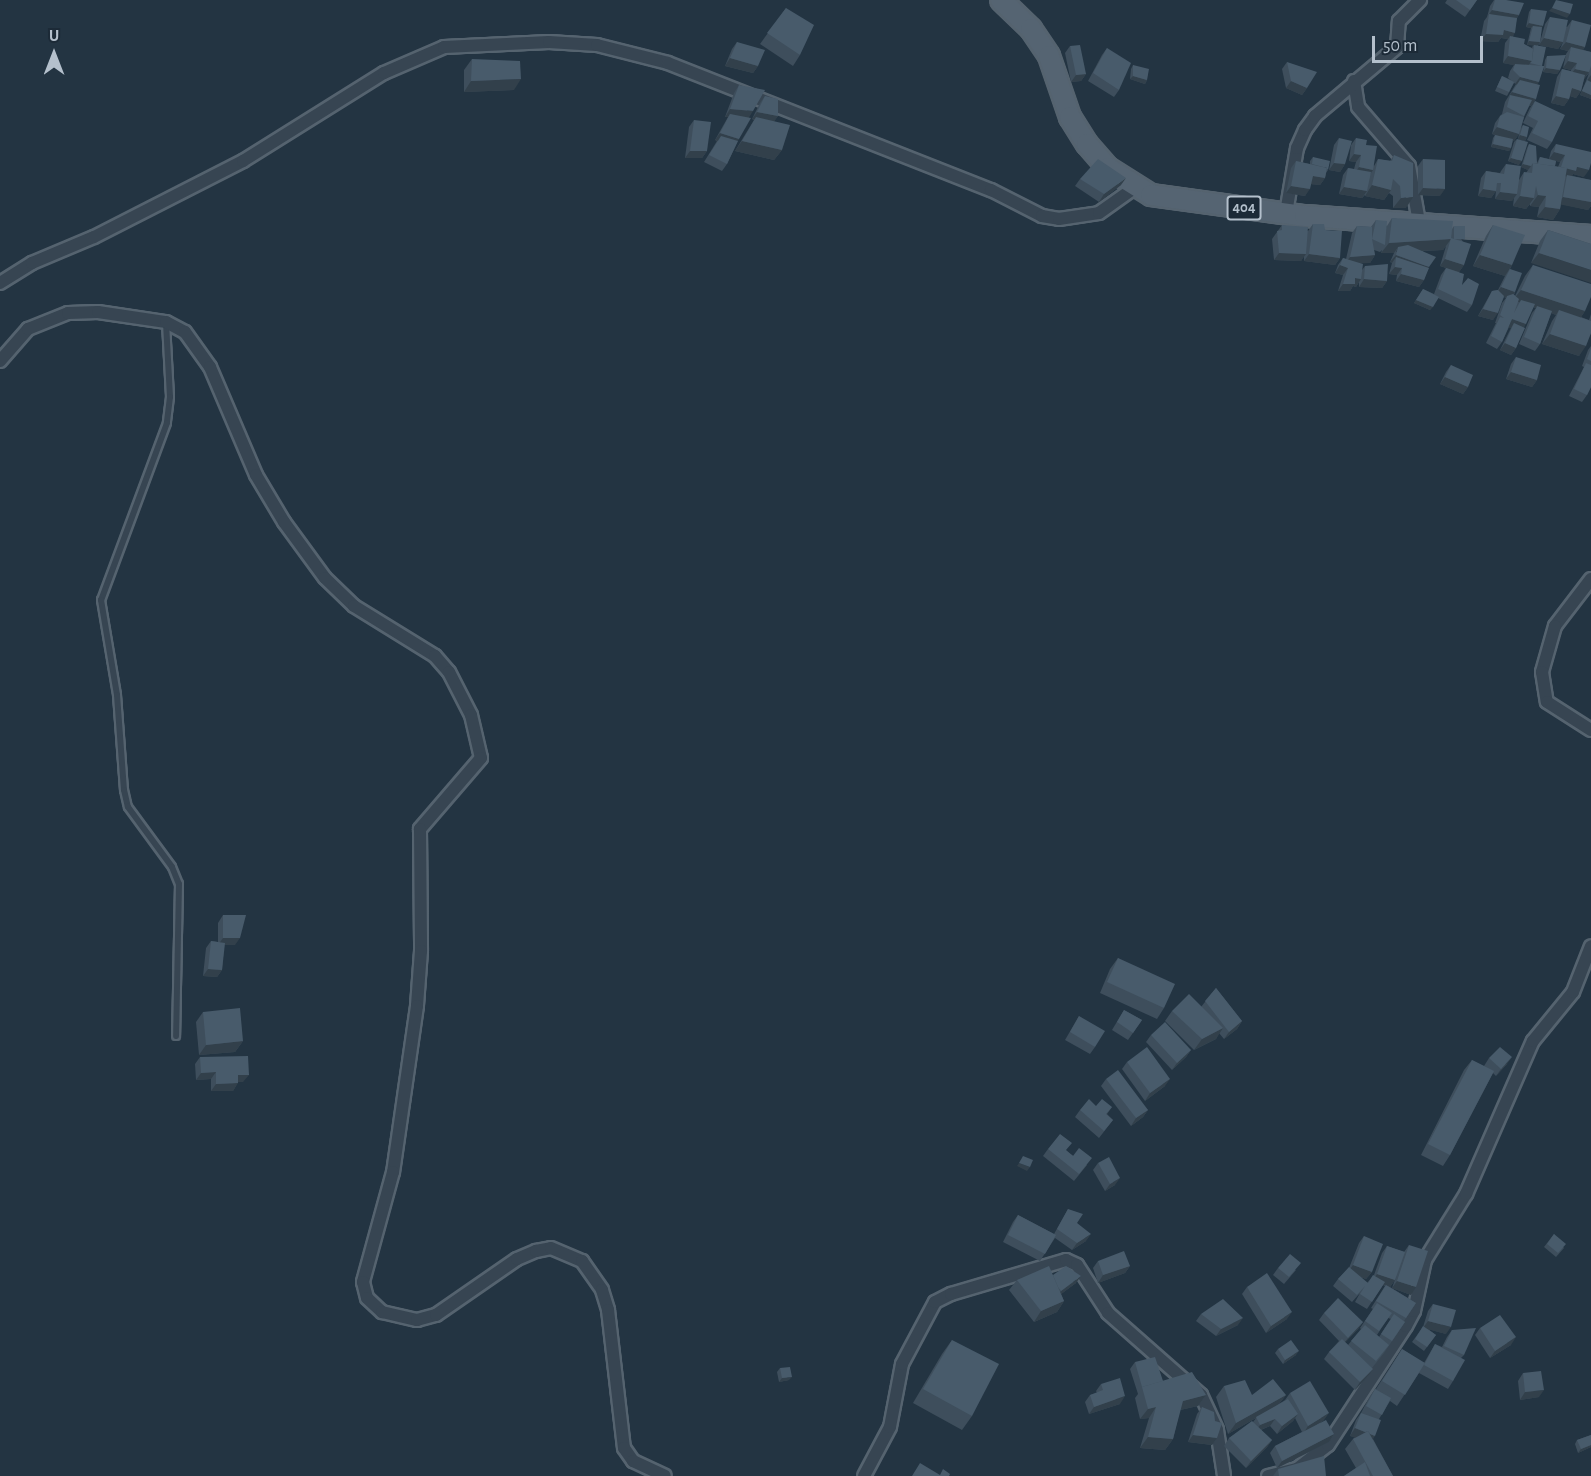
<!DOCTYPE html>
<html>
<head>
<meta charset="utf-8">
<style>
	body { margin:0 }
	#map { position:relative; width:1591px; height:1476px; overflow:hidden; background:#233442; font-family:"Alegreya Sans",sans-serif }
	div>[style] { position:absolute }
	[style*='--x'] { left:calc(var(--x)*1px); top:calc(var(--y)*1px); width:calc(var(--w)*1px); rotate:calc(var(--a)*1deg) }
	.roads { filter:drop-shadow(2px 0 #55636f) drop-shadow(-2px 0 #55636f) drop-shadow(0 2px #55636f) drop-shadow(0 -2px #55636f) }
	.lane>* { height:6px; margin:-3px; padding:0 3px; transform-origin:3px; border-radius:3px; background:#374552 }
	.street>* { height:12px; margin:-6px; padding:0 6px; transform-origin:6px; border-radius:6px; background:#374552 }
	.primary>* { height:20px; margin:-10px; padding:0 10px; transform-origin:10px; border-radius:10px; background:#556472 }
	.wall>* { inset:0; background:#3e4e5c }
	.shaded-wall>* { inset:0; background:#32404b }
	.building>* { inset:0; background:#485b6b }
	span { translate:-50% -50%; white-space:nowrap; text-align:center; line-height:1.15; -webkit-text-stroke:5px #1c2a37; paint-order:stroke }
	.shield-label span { padding:2px 4px; background:#1c2a37; border:2px solid; border-radius:4px; -webkit-text-stroke-width:0 }
	.shield-label { font-size:15px; color:#b4c0cc; font-weight:700 }
	.north { position:absolute; left:24px; top:24px; width:60px; height:60px; -webkit-text-stroke:4px #1c2a37; paint-order:stroke; rotate:0deg; font-size:16px; font-weight:700; line-height:24px; text-align:center; color:#b4c0cc }
	.north::after { content:''; display:block; margin:auto; width:21px; height:27px; background:#b4c0cc; clip-path:polygon(50% 0,100% 100%,50% 72%,0 100%) }
	.scale { position:absolute; left:1372px; top:36px; width:111px; height:27px; box-sizing:border-box; border:3px solid #b4c0cc; border-top:0; padding-left:8px; font-size:18px; line-height:21px; white-space:nowrap; color:#b4c0cc; -webkit-text-stroke:4px #1c2a37; paint-order:stroke }
</style>
</head>
<body>
<div id="map">
	<div class="roads">
		<div class="lane">
			<i style="--x:166;--y:323;--w:74;--a:86.9"></i>
			<i style="--x:170;--y:397;--w:26;--a:97"></i>
			<i style="--x:167;--y:423;--w:189;--a:110.4"></i>
			<i style="--x:101;--y:600;--w:96;--a:80.4"></i>
			<i style="--x:117;--y:695;--w:95;--a:85.8"></i>
			<i style="--x:124;--y:790;--w:17;--a:77"></i>
			<i style="--x:128;--y:807;--w:74;--a:53.7"></i>
			<i style="--x:172;--y:867;--w:18;--a:68"></i>
			<i style="--x:179;--y:884;--w:152;--a:91.1"></i>
		</div>
		<div class="street">
			<i style="--x:1354;--y:81;--w:26;--a:81"></i>
			<i style="--x:1358;--y:107;--w:78;--a:49.2"></i>
			<i style="--x:1409;--y:166;--w:57;--a:79.9"></i>
			<i style="--x:1286;--y:213;--w:66;--a:-80.4"></i>
			<i style="--x:1297;--y:148;--w:20;--a:-66"></i>
			<i style="--x:1305;--y:130;--w:17;--a:-54"></i>
			<i style="--x:1315;--y:116;--w:107;--a:-40.1"></i>
			<i style="--x:1397;--y:47;--w:26;--a:-86"></i>
			<i style="--x:1399;--y:21;--w:30;--a:-45"></i>
			<i style="--x:0;--y:283;--w:38;--a:-32"></i>
			<i style="--x:32;--y:263;--w:67;--a:-22.8"></i>
			<i style="--x:94;--y:237;--w:167;--a:-27"></i>
			<i style="--x:243;--y:161;--w:166;--a:-32"></i>
			<i style="--x:384;--y:73;--w:65;--a:-23.4"></i>
			<i style="--x:444;--y:47;--w:105;--a:-2.7"></i>
			<i style="--x:549;--y:42;--w:48;--a:3.6"></i>
			<i style="--x:597;--y:45;--w:73;--a:14.2"></i>
			<i style="--x:668;--y:63;--w:347;--a:21.5"></i>
			<i style="--x:991;--y:190;--w:57;--a:27"></i>
			<i style="--x:1042;--y:216;--w:17;--a:10"></i>
			<i style="--x:1059;--y:219;--w:40;--a:-8.5"></i>
			<i style="--x:1099;--y:213;--w:43;--a:-35.5"></i>
			<i style="--x:0;--y:361;--w:43;--a:-48.8"></i>
			<i style="--x:28;--y:329;--w:43;--a:-21.8"></i>
			<i style="--x:68;--y:313;--w:30;--a:-2"></i>
			<i style="--x:98;--y:312;--w:69;--a:8.4"></i>
			<i style="--x:166;--y:322;--w:21;--a:28"></i>
			<i style="--x:185;--y:332;--w:43;--a:54.5"></i>
			<i style="--x:210;--y:367;--w:117;--a:66.9"></i>
			<i style="--x:256;--y:475;--w:55;--a:59.2"></i>
			<i style="--x:284;--y:522;--w:69;--a:53.8"></i>
			<i style="--x:325;--y:578;--w:40;--a:44"></i>
			<i style="--x:354;--y:606;--w:95;--a:31.7"></i>
			<i style="--x:435;--y:656;--w:21;--a:49"></i>
			<i style="--x:449;--y:672;--w:48;--a:62.9"></i>
			<i style="--x:471;--y:715;--w:44;--a:76.9"></i>
			<i style="--x:481;--y:758;--w:94;--a:130.7"></i>
			<i style="--x:420;--y:829;--w:122;--a:89.5"></i>
			<i style="--x:421;--y:951;--w:55;--a:94.2"></i>
			<i style="--x:417;--y:1006;--w:168;--a:98.2"></i>
			<i style="--x:393;--y:1172;--w:114;--a:105.3"></i>
			<i style="--x:363;--y:1282;--w:16;--a:76"></i>
			<i style="--x:367;--y:1298;--w:21;--a:43"></i>
			<i style="--x:382;--y:1312;--w:36;--a:13"></i>
			<i style="--x:417;--y:1320;--w:20;--a:-15"></i>
			<i style="--x:436;--y:1315;--w:98;--a:-34.7"></i>
			<i style="--x:517;--y:1259;--w:21;--a:-23"></i>
			<i style="--x:536;--y:1251;--w:15;--a:-11"></i>
			<i style="--x:551;--y:1248;--w:34;--a:23"></i>
			<i style="--x:582;--y:1261;--w:35;--a:55"></i>
			<i style="--x:602;--y:1290;--w:21;--a:73"></i>
			<i style="--x:608;--y:1310;--w:139;--a:83.4"></i>
			<i style="--x:624;--y:1448;--w:16;--a:55"></i>
			<i style="--x:633;--y:1461;--w:35;--a:25"></i>
			<i style="--x:1591;--y:579;--w:59;--a:127.5"></i>
			<i style="--x:1555;--y:626;--w:48;--a:105.8"></i>
			<i style="--x:1542;--y:672;--w:30;--a:81"></i>
			<i style="--x:1547;--y:702;--w:52;--a:32.5"></i>
			<i style="--x:864;--y:1476;--w:55;--a:-62"></i>
			<i style="--x:890;--y:1427;--w:64;--a:-79.2"></i>
			<i style="--x:902;--y:1364;--w:70;--a:-62"></i>
			<i style="--x:935;--y:1302;--w:18;--a:-27"></i>
			<i style="--x:951;--y:1294;--w:120;--a:-16.5"></i>
			<i style="--x:1066;--y:1260;--w:12;--a:24"></i>
			<i style="--x:1077;--y:1265;--w:57;--a:57.1"></i>
			<i style="--x:1108;--y:1313;--w:124;--a:41.4"></i>
			<i style="--x:1201;--y:1395;--w:38;--a:65"></i>
			<i style="--x:1217;--y:1430;--w:47;--a:81.3"></i>
			<i style="--x:1268;--y:1476;--w:30;--a:-14"></i>
			<i style="--x:1297;--y:1469;--w:39;--a:-38"></i>
			<i style="--x:1328;--y:1445;--w:142;--a:-56.8"></i>
			<i style="--x:1406;--y:1326;--w:17;--a:-62"></i>
			<i style="--x:1414;--y:1311;--w:52;--a:-77.8"></i>
			<i style="--x:1425;--y:1260;--w:78;--a:-58.2"></i>
			<i style="--x:1466;--y:1194;--w:167;--a:-66.4"></i>
			<i style="--x:1533;--y:1041;--w:63;--a:-50.8"></i>
			<i style="--x:1573;--y:992;--w:49;--a:-68.6"></i>
		</div>
		<div class="primary">
			<i style="--x:1001;--y:0;--w:42;--a:44"></i>
			<i style="--x:1031;--y:29;--w:32;--a:56"></i>
			<i style="--x:1049;--y:56;--w:65;--a:71"></i>
			<i style="--x:1070;--y:117;--w:32;--a:58"></i>
			<i style="--x:1087;--y:144;--w:32;--a:49"></i>
			<i style="--x:1108;--y:168;--w:51;--a:32.1"></i>
			<i style="--x:1151;--y:195;--w:155;--a:7.8"></i>
			<i style="--x:1305;--y:216;--w:287;--a:4"></i>
		</div>
	</div>
	<div class="wall">
		<i style="clip-path:polygon(1447px 0,1477px 0,1465px 17px,1445px 3px)"></i>
		<i style="clip-path:polygon(1494px 0,1506px 0,1519px 15px,1517px 18px,1513px 37px,1524px 44px,1532px 48px,1533px 45px,1527px 45px,1531px 28px,1526px 27px,1529px 12px,1531px 9px,1542px 27px,1540px 42px,1545px 24px,1550px 17px,1567px 27px,1572px 20px,1585px 47px,1583px 50px,1591px 52px,1591px 99px,1580px 95px,1586px 81px,1589px 73px,1584px 79px,1581px 91px,1576px 98px,1570px 96px,1569px 99px,1564px 106px,1551px 103px,1557px 77px,1562px 69px,1571px 71px,1571px 70px,1563px 68px,1566px 54px,1568px 51px,1560px 49px,1563px 42px,1558px 49px,1539px 45px,1540px 43px,1538px 45px,1542px 66px,1544px 66px,1545px 60px,1547px 56px,1560px 70px,1557px 74px,1543px 72px,1544px 67px,1537px 84px,1536px 99px,1531px 106px,1529px 106px,1524px 117px,1521px 128px,1523px 125px,1527px 137px,1525px 141px,1518px 139px,1519px 134px,1514px 141px,1513px 140px,1511px 148px,1509px 151px,1491px 147px,1493px 138px,1495px 135px,1492px 134px,1495px 123px,1500px 116px,1502px 114px,1505px 102px,1516px 84px,1514px 83px,1507px 96px,1495px 91px,1502px 76px,1511px 80px,1508px 78px,1510px 71px,1514px 65px,1503px 63px,1505px 43px,1508px 39px,1501px 38px,1498px 42px,1480px 41px,1484px 21px,1487px 17px,1490px 6px)"></i>
		<i style="clip-path:polygon(786px 8px,800px 55px,793px 66px,760px 44px)"></i>
		<i style="clip-path:polygon(737px 42px,758px 66px,753px 73px,725px 66px,732px 49px)"></i>
		<i style="clip-path:polygon(1070px 46px,1086px 74px,1081px 81px,1071px 82px,1065px 53px)"></i>
		<i style="clip-path:polygon(1107px 48px,1119px 90px,1114px 97px,1088px 81px,1102px 55px)"></i>
		<i style="clip-path:polygon(472px 59px,514px 90px,464px 92px,464px 70px)"></i>
		<i style="clip-path:polygon(1287px 62px,1307px 88px,1302px 95px,1286px 88px,1282px 69px)"></i>
		<i style="clip-path:polygon(1133px 65px,1147px 80px,1145px 84px,1130px 79px,1131px 69px)"></i>
		<i style="clip-path:polygon(739px 85px,749px 117px,727px 164px,722px 171px,704px 162px,717px 141px,715px 140px,728px 117px,725px 117px,734px 93px)"></i>
		<i style="clip-path:polygon(765px 96px,778px 116px,774px 121px,782px 150px,774px 160px,735px 151px,754px 120px,752px 119px,760px 103px)"></i>
		<i style="clip-path:polygon(1535px 101px,1552px 142px,1547px 149px,1527px 140px,1533px 128px,1523px 123px,1530px 108px)"></i>
		<i style="clip-path:polygon(694px 120px,707px 151px,702px 158px,685px 158px,689px 127px)"></i>
		<i style="clip-path:polygon(1339px 138px,1345px 164px,1340px 172px,1329px 170px,1334px 145px)"></i>
		<i style="clip-path:polygon(1356px 138px,1366px 145px,1374px 166px,1378px 159px,1390px 161px,1394px 155px,1406px 208px,1393px 208px,1393px 196px,1389px 193px,1384px 200px,1365px 196px,1365px 195px,1362px 198px,1339px 194px,1343px 175px,1348px 168px,1354px 169px,1356px 162px,1349px 161px,1351px 145px)"></i>
		<i style="clip-path:polygon(1517px 139px,1519px 165px,1508px 161px,1514px 142px)"></i>
		<i style="clip-path:polygon(evenodd,1529px 144px,1537px 163px,1540px 157px,1549px 159px,1551px 151px,1556px 144px,1584px 177px,1573px 174px,1572px 176px,1591px 180px,1591px 206px,1588px 210px,1561px 204px,1560px 209px,1553px 220px,1537px 217px,1539px 207px,1530px 206px,1530px 204px,1526px 209px,1513px 206px,1514px 197px,1512px 201px,1495px 199px,1496px 191px,1491px 198px,1478px 196px,1481px 178px,1486px 171px,1500px 173px,1501px 171px,1506px 164px,1519px 180px,1524px 172px,1526px 173px,1528px 170px,1521px 167px,1527px 148px,1529px 144px,1556px 161px,1560px 162px,1558px 167px,1555px 166px,1556px 161px)"></i>
		<i style="clip-path:polygon(1313px 157px,1328px 170px,1326px 173px,1325px 178px,1320px 185px,1311px 184px,1305px 196px,1286px 193px,1291px 168px,1296px 161px,1310px 164px,1310px 161px)"></i>
		<i style="clip-path:polygon(1423px 159px,1440px 196px,1418px 195px,1418px 166px)"></i>
		<i style="clip-path:polygon(1080px 179px,1121px 185px,1099px 202px,1075px 186px)"></i>
		<i style="clip-path:polygon(1392px 218px,1452px 229px,1454px 226px,1463px 242px,1464px 265px,1459px 272px,1462px 285px,1472px 305px,1467px 312px,1438px 298px,1430px 310px,1414px 303px,1423px 289px,1434px 294px,1441px 275px,1446px 268px,1440px 266px,1446px 246px,1443px 250px,1423px 251px,1428px 268px,1424px 280px,1419px 287px,1396px 281px,1397px 275px,1389px 274px,1392px 263px,1390px 262px,1394px 253px,1381px 253px,1382px 250px,1380px 252px,1374px 250px,1375px 255px,1370px 263px,1360px 263px,1362px 270px,1365px 266px,1387px 281px,1382px 288px,1359px 287px,1359px 282px,1356px 287px,1353px 286px,1350px 291px,1338px 291px,1343px 275px,1335px 273px,1338px 265px,1343px 258px,1346px 259px,1352px 233px,1357px 226px,1371px 227px,1376px 220px,1387px 226px)"></i>
		<i style="clip-path:polygon(1313px 224px,1325px 230px,1340px 258px,1335px 265px,1304px 261px,1304px 256px,1301px 261px,1274px 260px,1272px 239px,1282px 225px,1308px 231px)"></i>
		<i style="clip-path:polygon(1493px 225px,1512px 265px,1510px 269px,1515px 292px,1514px 295px,1515px 296px,1525px 276px,1533px 265px,1585px 311px,1581px 317px,1589px 320px,1591px 314px,1591px 333px,1579px 356px,1542px 344px,1552px 321px,1556px 315px,1551px 313px,1540px 344px,1535px 351px,1519px 344px,1532px 313px,1536px 308px,1533px 307px,1524px 327px,1516px 348px,1511px 355px,1500px 350px,1511px 328px,1509px 327px,1502px 342px,1497px 349px,1486px 343px,1496px 323px,1495px 323px,1502px 303px,1506px 298px,1504px 297px,1493px 320px,1478px 316px,1492px 291px,1498px 290px,1505px 276px,1473px 266px,1486px 236px)"></i>
		<i style="clip-path:polygon(1548px 230px,1591px 244px,1531px 263px,1540px 241px)"></i>
		<i style="clip-path:polygon(1591px 346px,1591px 387px,1587px 395px,1582px 402px,1569px 396px,1584px 367px,1582px 366px,1588px 350px)"></i>
		<i style="clip-path:polygon(1516px 357px,1537px 380px,1532px 387px,1506px 379px,1511px 364px)"></i>
		<i style="clip-path:polygon(1451px 365px,1468px 387px,1463px 394px,1440px 384px,1446px 372px)"></i>
		<i style="clip-path:polygon(223px 915px,235px 945px,224px 945px,222px 970px,217px 977px,203px 976px,206px 948px,211px 941px,218px 942px,218px 923px)"></i>
		<i style="clip-path:polygon(1118px 958px,1164px 1008px,1157px 1019px,1100px 993px,1110px 969px)"></i>
		<i style="clip-path:polygon(1216px 988px,1242px 1021px,1237px 1029px,1224px 1039px,1219px 1033px,1216px 1039px,1194px 1050px,1165px 1021px,1172px 1011px,1201px 1007px)"></i>
		<i style="clip-path:polygon(1124px 1010px,1142px 1020px,1128px 1040px,1112px 1030px)"></i>
		<i style="clip-path:polygon(203px 1012px,243px 1041px,235px 1052px,199px 1055px,196px 1022px)"></i>
		<i style="clip-path:polygon(1079px 1016px,1095px 1047px,1090px 1054px,1065px 1040px)"></i>
		<i style="clip-path:polygon(1151px 1035px,1191px 1050px,1186px 1057px,1172px 1070px,1146px 1042px)"></i>
		<i style="clip-path:polygon(200px 1057px,243px 1082px,238px 1082px,233px 1091px,211px 1091px,211px 1079px,196px 1080px,195px 1064px)"></i>
		<i style="clip-path:polygon(1489px 1058px,1507px 1064px,1496px 1076px,1493px 1073px,1450px 1155px,1443px 1166px,1421px 1155px,1464px 1070px,1472px 1060px,1486px 1067px,1484px 1066px)"></i>
		<i style="clip-path:polygon(1127px 1062px,1165px 1086px,1145px 1101px,1122px 1069px)"></i>
		<i style="clip-path:polygon(1106px 1079px,1148px 1110px,1143px 1117px,1131px 1126px,1101px 1086px)"></i>
		<i style="clip-path:polygon(1096px 1106px,1112px 1107px,1107px 1114px,1113px 1120px,1099px 1138px,1075px 1117px,1080px 1110px)"></i>
		<i style="clip-path:polygon(1048px 1149px,1066px 1151px,1087px 1165px,1074px 1181px,1043px 1156px)"></i>
		<i style="clip-path:polygon(1098px 1163px,1115px 1185px,1105px 1191px,1093px 1170px)"></i>
		<i style="clip-path:polygon(1068px 1209px,1077px 1223px,1086px 1241px,1072px 1250px,1055px 1238px,1040px 1261px,1003px 1242px,1013px 1222px,1018px 1215px,1054px 1234px)"></i>
		<i style="clip-path:polygon(1554px 1234px,1564px 1248px,1556px 1257px,1544px 1247px)"></i>
		<i style="clip-path:polygon(evenodd,1364px 1236px,1372px 1272px,1366px 1279px,1360px 1277px,1367px 1283px,1374px 1275px,1382px 1253px,1387px 1246px,1404px 1252px,1409px 1245px,1411px 1295px,1392px 1288px,1397px 1274px,1395px 1280px,1390px 1287px,1416px 1303px,1404px 1321px,1405px 1322px,1384px 1353px,1372px 1368px,1368px 1376px,1355px 1390px,1324px 1359px,1329px 1352px,1339px 1341px,1319px 1320px,1324px 1313px,1363px 1322px,1358px 1329px,1345px 1342px,1348px 1345px,1361px 1329px,1360px 1328px,1373px 1309px,1371px 1308px,1385px 1286px,1383px 1285px,1367px 1309px,1355px 1302px,1360px 1293px,1352px 1302px,1333px 1286px,1338px 1279px,1349px 1268px,1359px 1243px,1364px 1236px,1388px 1318px,1391px 1319px,1379px 1337px,1377px 1335px,1388px 1318px)"></i>
		<i style="clip-path:polygon(1098px 1261px,1130px 1266px,1125px 1273px,1098px 1283px,1093px 1268px)"></i>
		<i style="clip-path:polygon(1278px 1268px,1296px 1270px,1284px 1284px,1273px 1275px)"></i>
		<i style="clip-path:polygon(1053px 1275px,1076px 1283px,1061px 1294px,1064px 1301px,1057px 1312px,1034px 1322px,1009px 1290px,1017px 1280px)"></i>
		<i style="clip-path:polygon(1247px 1287px,1287px 1319px,1266px 1333px,1242px 1294px)"></i>
		<i style="clip-path:polygon(1433px 1304px,1446px 1334px,1428px 1329px,1436px 1335px,1424px 1351px,1412px 1342px,1423px 1327px,1428px 1311px)"></i>
		<i style="clip-path:polygon(1201px 1314px,1238px 1325px,1216px 1336px,1196px 1321px)"></i>
		<i style="clip-path:polygon(1480px 1328px,1511px 1345px,1490px 1358px,1475px 1335px)"></i>
		<i style="clip-path:polygon(1452px 1330px,1464px 1355px,1461px 1358px,1453px 1381px,1448px 1389px,1419px 1373px,1397px 1406px,1390px 1401px,1379px 1419px,1373px 1439px,1393px 1476px,1344px 1476px,1356px 1468px,1345px 1449px,1353px 1439px,1355px 1437px,1350px 1436px,1356px 1420px,1361px 1413px,1370px 1396px,1375px 1389px,1376px 1389px,1402px 1349px,1424px 1363px,1435px 1344px,1442px 1347px,1447px 1337px)"></i>
		<i style="clip-path:polygon(952px 1340px,972px 1416px,962px 1430px,913px 1403px,942px 1354px)"></i>
		<i style="clip-path:polygon(1278px 1349px,1296px 1355px,1283px 1364px,1275px 1353px)"></i>
		<i style="clip-path:polygon(1135px 1362px,1163px 1381px,1206px 1395px,1198px 1406px,1180px 1410px,1173px 1439px,1165px 1450px,1140px 1448px,1149px 1418px,1140px 1419px,1135px 1398px,1138px 1394px,1130px 1369px)"></i>
		<i style="clip-path:polygon(780px 1368px,789px 1380px,779px 1382px,777px 1372px)"></i>
		<i style="clip-path:polygon(1523px 1373px,1539px 1397px,1520px 1400px,1518px 1381px)"></i>
		<i style="clip-path:polygon(1101px 1384px,1120px 1404px,1089px 1414px,1085px 1402px,1090px 1395px,1097px 1393px,1096px 1391px)"></i>
		<i style="clip-path:polygon(1224px 1386px,1252px 1395px,1286px 1395px,1279px 1404px,1285px 1400px,1290px 1393px,1324px 1420px,1320px 1423px,1334px 1434px,1329px 1442px,1277px 1468px,1270px 1453px,1275px 1446px,1302px 1432px,1295px 1418px,1293px 1421px,1277px 1434px,1270px 1426px,1261px 1430px,1272px 1440px,1267px 1447px,1246px 1468px,1224px 1446px,1229px 1438px,1253px 1422px,1256px 1418px,1228px 1434px,1216px 1397px)"></i>
		<i style="clip-path:polygon(1202px 1407px,1215px 1421px,1217px 1438px,1212px 1445px,1188px 1442px,1197px 1414px)"></i>
		<i style="clip-path:polygon(1591px 1435px,1591px 1447px,1578px 1453px,1575px 1444px,1577px 1440px)"></i>
		<i style="clip-path:polygon(1278px 1469px,1326px 1476px,1273px 1476px)"></i>
	</div>
	<div class="shaded-wall">
		<i style="clip-path:polygon(1552px 8px,1570px 14px,1567px 18px,1549px 11px)"></i>
		<i style="clip-path:polygon(1492px 10px,1519px 15px,1514px 22px,1489px 14px,1487px 17px)"></i>
		<i style="clip-path:polygon(1529px 23px,1543px 26px,1541px 30px,1533px 26px,1531px 28px,1526px 27px)"></i>
		<i style="clip-path:polygon(1504px 30px,1515px 33px,1510px 40px,1510px 36px,1508px 39px,1501px 38px,1498px 42px,1480px 41px,1486px 34px)"></i>
		<i style="clip-path:polygon(1544px 38px,1563px 42px,1558px 49px,1539px 45px)"></i>
		<i style="clip-path:polygon(1529px 41px,1540px 42px,1537px 46px,1527px 45px)"></i>
		<i style="clip-path:polygon(1566px 42px,1585px 47px,1580px 54px,1571px 47px,1568px 51px,1560px 49px)"></i>
		<i style="clip-path:polygon(1508px 56px,1532px 61px,1526px 68px,1503px 63px)"></i>
		<i style="clip-path:polygon(730px 58px,758px 66px,753px 73px,725px 66px)"></i>
		<i style="clip-path:polygon(1568px 61px,1577px 63px,1571px 70px,1563px 68px)"></i>
		<i style="clip-path:polygon(1546px 68px,1560px 70px,1557px 74px,1543px 72px)"></i>
		<i style="clip-path:polygon(1575px 69px,1589px 72px,1584px 79px,1570px 76px)"></i>
		<i style="clip-path:polygon(1086px 74px,1081px 81px,1071px 82px,1076px 75px)"></i>
		<i style="clip-path:polygon(1591px 75px,1591px 84px,1586px 82px)"></i>
		<i style="clip-path:polygon(1133px 76px,1147px 80px,1145px 84px,1130px 79px)"></i>
		<i style="clip-path:polygon(1520px 77px,1539px 82px,1534px 90px,1515px 84px)"></i>
		<i style="clip-path:polygon(521px 79px,514px 90px,464px 92px,471px 81px)"></i>
		<i style="clip-path:polygon(1291px 81px,1307px 88px,1302px 95px,1286px 88px)"></i>
		<i style="clip-path:polygon(1572px 88px,1581px 91px,1576px 98px,1567px 95px)"></i>
		<i style="clip-path:polygon(1582px 91px,1591px 95px,1591px 99px,1580px 95px)"></i>
		<i style="clip-path:polygon(1512px 92px,1536px 99px,1531px 106px,1509px 100px,1510px 95px,1507px 99px)"></i>
		<i style="clip-path:polygon(1556px 96px,1569px 99px,1564px 106px,1551px 103px)"></i>
		<i style="clip-path:polygon(730px 109px,753px 111px,748px 119px,730px 114px,728px 117px,725px 117px)"></i>
		<i style="clip-path:polygon(757px 112px,778px 116px,773px 123px,752px 119px)"></i>
		<i style="clip-path:polygon(1497px 127px,1519px 134px,1514px 141px,1492px 134px)"></i>
		<i style="clip-path:polygon(720px 133px,739px 139px,734px 146px,715px 140px)"></i>
		<i style="clip-path:polygon(1520px 135px,1527px 137px,1525px 141px,1518px 139px)"></i>
		<i style="clip-path:polygon(742px 141px,782px 150px,774px 160px,735px 151px)"></i>
		<i style="clip-path:polygon(1493px 144px,1511px 148px,1509px 151px,1491px 147px)"></i>
		<i style="clip-path:polygon(690px 151px,707px 151px,702px 158px,685px 158px)"></i>
		<i style="clip-path:polygon(1554px 152px,1565px 155px,1560px 162px,1549px 159px)"></i>
		<i style="clip-path:polygon(1354px 154px,1361px 155px,1356px 162px,1349px 161px)"></i>
		<i style="clip-path:polygon(1511px 158px,1522px 161px,1519px 165px,1508px 161px)"></i>
		<i style="clip-path:polygon(1334px 163px,1345px 164px,1340px 172px,1329px 170px)"></i>
		<i style="clip-path:polygon(1523px 164px,1531px 166px,1528px 170px,1521px 167px)"></i>
		<i style="clip-path:polygon(1359px 167px,1373px 170px,1368px 177px,1354px 174px)"></i>
		<i style="clip-path:polygon(1577px 167px,1589px 170px,1584px 177px,1573px 174px,1571px 178px,1567px 175px,1566px 177px,1561px 168px)"></i>
		<i style="clip-path:polygon(1313px 176px,1325px 178px,1320px 185px,1308px 184px)"></i>
		<i style="clip-path:polygon(1126px 178px,1121px 185px,1099px 202px,1104px 194px)"></i>
		<i style="clip-path:polygon(1372px 185px,1391px 190px,1384px 200px,1365px 196px)"></i>
		<i style="clip-path:polygon(1291px 186px,1310px 189px,1305px 196px,1286px 193px)"></i>
		<i style="clip-path:polygon(1344px 187px,1367px 191px,1362px 198px,1339px 194px)"></i>
		<i style="clip-path:polygon(1423px 188px,1445px 189px,1440px 196px,1418px 195px)"></i>
		<i style="clip-path:polygon(1483px 189px,1496px 191px,1491px 198px,1478px 196px)"></i>
		<i style="clip-path:polygon(1500px 192px,1517px 194px,1512px 201px,1495px 199px)"></i>
		<i style="clip-path:polygon(1538px 195px,1546px 196px,1539px 207px,1530px 206px)"></i>
		<i style="clip-path:polygon(1520px 196px,1534px 198px,1526px 209px,1513px 206px)"></i>
		<i style="clip-path:polygon(1413px 197px,1406px 208px,1393px 208px,1401px 198px)"></i>
		<i style="clip-path:polygon(1563px 197px,1591px 202px,1591px 206px,1588px 210px,1558px 204px)"></i>
		<i style="clip-path:polygon(1545px 207px,1560px 209px,1553px 220px,1537px 217px)"></i>
		<i style="clip-path:polygon(1451px 239px,1443px 250px,1396px 252px,1398px 247px,1394px 253px,1381px 253px,1389px 243px)"></i>
		<i style="clip-path:polygon(1279px 253px,1306px 254px,1301px 261px,1274px 260px)"></i>
		<i style="clip-path:polygon(1539px 253px,1591px 270px,1591px 283px,1531px 263px)"></i>
		<i style="clip-path:polygon(1309px 254px,1340px 258px,1335px 265px,1304px 261px)"></i>
		<i style="clip-path:polygon(1375px 255px,1370px 263px,1345px 264px,1350px 257px)"></i>
		<i style="clip-path:polygon(1396px 255px,1429px 267px,1424px 274px,1396px 257px,1392px 263px,1390px 262px)"></i>
		<i style="clip-path:polygon(1480px 255px,1512px 265px,1505px 276px,1473px 266px)"></i>
		<i style="clip-path:polygon(1445px 259px,1464px 265px,1459px 272px,1440px 266px)"></i>
		<i style="clip-path:polygon(1340px 265px,1348px 268px,1343px 275px,1335px 273px)"></i>
		<i style="clip-path:polygon(1395px 267px,1402px 268px,1397px 275px,1389px 274px)"></i>
		<i style="clip-path:polygon(1401px 274px,1424px 280px,1419px 287px,1396px 281px)"></i>
		<i style="clip-path:polygon(1355px 278px,1361px 279px,1356px 287px,1353px 286px,1350px 291px,1338px 291px,1343px 284px)"></i>
		<i style="clip-path:polygon(1364px 279px,1387px 281px,1382px 288px,1359px 287px)"></i>
		<i style="clip-path:polygon(1501px 287px,1515px 292px,1510px 299px,1496px 294px)"></i>
		<i style="clip-path:polygon(1521px 290px,1585px 311px,1578px 322px,1559px 310px,1556px 315px,1536px 308px,1537px 306px,1536px 308px,1513px 300px)"></i>
		<i style="clip-path:polygon(1416px 300px,1433px 307px,1430px 310px,1414px 303px)"></i>
		<i style="clip-path:polygon(1483px 309px,1498px 313px,1493px 320px,1478px 316px)"></i>
		<i style="clip-path:polygon(1512px 319px,1526px 324px,1521px 332px,1514px 323px,1511px 328px,1507px 327px)"></i>
		<i style="clip-path:polygon(1550px 334px,1586px 346px,1579px 356px,1542px 344px)"></i>
		<i style="clip-path:polygon(1505px 343px,1516px 348px,1511px 355px,1500px 350px)"></i>
		<i style="clip-path:polygon(1511px 372px,1537px 380px,1532px 387px,1506px 379px)"></i>
		<i style="clip-path:polygon(1445px 377px,1468px 387px,1463px 394px,1440px 384px)"></i>
		<i style="clip-path:polygon(223px 938px,240px 938px,235px 945px,218px 945px)"></i>
		<i style="clip-path:polygon(208px 969px,222px 970px,217px 977px,203px 976px)"></i>
		<i style="clip-path:polygon(1242px 1021px,1237px 1029px,1224px 1039px,1229px 1032px)"></i>
		<i style="clip-path:polygon(1223px 1028px,1216px 1039px,1194px 1050px,1202px 1039px)"></i>
		<i style="clip-path:polygon(243px 1041px,235px 1052px,199px 1055px,206px 1045px)"></i>
		<i style="clip-path:polygon(1191px 1050px,1186px 1057px,1172px 1070px,1177px 1063px)"></i>
		<i style="clip-path:polygon(1512px 1057px,1507px 1064px,1496px 1076px,1501px 1069px)"></i>
		<i style="clip-path:polygon(216px 1072px,211px 1079px,196px 1080px,201px 1073px)"></i>
		<i style="clip-path:polygon(238px 1075px,249px 1075px,243px 1082px,233px 1082px)"></i>
		<i style="clip-path:polygon(1170px 1079px,1165px 1086px,1145px 1101px,1150px 1093px)"></i>
		<i style="clip-path:polygon(238px 1083px,233px 1091px,211px 1091px,216px 1084px)"></i>
		<i style="clip-path:polygon(1148px 1110px,1143px 1117px,1131px 1126px,1136px 1118px)"></i>
		<i style="clip-path:polygon(1019px 1163px,1030px 1167px,1027px 1171px,1017px 1166px)"></i>
		<i style="clip-path:polygon(1120px 1178px,1115px 1185px,1105px 1191px,1110px 1184px)"></i>
		<i style="clip-path:polygon(1091px 1234px,1086px 1241px,1072px 1250px,1077px 1243px)"></i>
		<i style="clip-path:polygon(1353px 1265px,1372px 1272px,1366px 1279px,1348px 1272px)"></i>
		<i style="clip-path:polygon(1130px 1266px,1125px 1273px,1098px 1283px,1103px 1275px)"></i>
		<i style="clip-path:polygon(1377px 1274px,1395px 1280px,1390px 1287px,1372px 1281px)"></i>
		<i style="clip-path:polygon(1081px 1276px,1076px 1283px,1056px 1298px,1061px 1291px)"></i>
		<i style="clip-path:polygon(1397px 1281px,1416px 1287px,1411px 1295px,1392px 1288px)"></i>
		<i style="clip-path:polygon(1064px 1301px,1057px 1312px,1034px 1322px,1041px 1311px)"></i>
		<i style="clip-path:polygon(1292px 1312px,1287px 1319px,1266px 1333px,1271px 1326px)"></i>
		<i style="clip-path:polygon(1243px 1318px,1238px 1325px,1216px 1336px,1221px 1329px)"></i>
		<i style="clip-path:polygon(1428px 1321px,1451px 1327px,1446px 1334px,1423px 1328px)"></i>
		<i style="clip-path:polygon(1363px 1322px,1358px 1329px,1343px 1345px,1348px 1338px)"></i>
		<i style="clip-path:polygon(1516px 1337px,1511px 1345px,1490px 1358px,1495px 1351px)"></i>
		<i style="clip-path:polygon(1299px 1351px,1296px 1355px,1283px 1364px,1285px 1360px)"></i>
		<i style="clip-path:polygon(1373px 1369px,1368px 1376px,1355px 1390px,1360px 1382px)"></i>
		<i style="clip-path:polygon(792px 1377px,789px 1380px,779px 1382px,782px 1378px)"></i>
		<i style="clip-path:polygon(1544px 1390px,1539px 1397px,1520px 1400px,1525px 1392px)"></i>
		<i style="clip-path:polygon(1206px 1395px,1198px 1406px,1175px 1411px,1183px 1401px)"></i>
		<i style="clip-path:polygon(1286px 1395px,1278px 1405px,1228px 1434px,1236px 1423px)"></i>
		<i style="clip-path:polygon(1125px 1396px,1120px 1404px,1089px 1414px,1094px 1407px)"></i>
		<i style="clip-path:polygon(1156px 1407px,1149px 1418px,1140px 1419px,1148px 1409px)"></i>
		<i style="clip-path:polygon(1329px 1413px,1324px 1420px,1303px 1434px,1308px 1426px)"></i>
		<i style="clip-path:polygon(1298px 1414px,1293px 1421px,1277px 1434px,1282px 1426px)"></i>
		<i style="clip-path:polygon(1275px 1419px,1270px 1426px,1255px 1432px,1260px 1425px)"></i>
		<i style="clip-path:polygon(1355px 1428px,1375px 1436px,1370px 1443px,1350px 1436px)"></i>
		<i style="clip-path:polygon(1334px 1434px,1329px 1442px,1277px 1468px,1282px 1461px)"></i>
		<i style="clip-path:polygon(1193px 1435px,1217px 1438px,1212px 1445px,1188px 1442px)"></i>
		<i style="clip-path:polygon(1148px 1437px,1173px 1439px,1165px 1450px,1140px 1448px)"></i>
		<i style="clip-path:polygon(1272px 1440px,1267px 1447px,1246px 1468px,1251px 1461px)"></i>
		<i style="clip-path:polygon(1591px 1445px,1591px 1447px,1578px 1453px,1581px 1449px)"></i>
	</div>
	<div class="building">
		<i style="clip-path:polygon(1456px 0,1477px 0,1470px 10px)"></i>
		<i style="clip-path:polygon(1495px 0,1506px 0,1524px 3px,1519px 15px,1492px 10px)"></i>
		<i style="clip-path:polygon(1556px 0,1573px 4px,1570px 14px,1552px 8px)"></i>
		<i style="clip-path:polygon(786px 8px,814px 25px,800px 55px,767px 33px)"></i>
		<i style="clip-path:polygon(1531px 9px,1547px 11px,1543px 26px,1529px 23px)"></i>
		<i style="clip-path:polygon(1489px 14px,1517px 18px,1515px 33px,1504px 30px,1503px 35px,1486px 34px)"></i>
		<i style="clip-path:polygon(1550px 17px,1568px 20px,1563px 42px,1544px 38px)"></i>
		<i style="clip-path:polygon(1572px 20px,1591px 25px,1585px 47px,1566px 42px)"></i>
		<i style="clip-path:polygon(1533px 26px,1542px 27px,1540px 42px,1529px 41px)"></i>
		<i style="clip-path:polygon(1510px 36px,1525px 39px,1524px 44px,1533px 49px,1532px 61px,1508px 56px)"></i>
		<i style="clip-path:polygon(737px 42px,765px 50px,758px 66px,730px 58px)"></i>
		<i style="clip-path:polygon(1080px 45px,1086px 74px,1076px 75px,1070px 46px)"></i>
		<i style="clip-path:polygon(1534px 45px,1546px 47px,1542px 66px,1530px 63px,1532px 61px)"></i>
		<i style="clip-path:polygon(1571px 47px,1591px 52px,1591px 66px,1589px 72px,1575px 69px,1577px 63px,1568px 61px)"></i>
		<i style="clip-path:polygon(1107px 48px,1131px 63px,1119px 90px,1093px 73px)"></i>
		<i style="clip-path:polygon(1566px 55px,1560px 70px,1546px 68px,1547px 56px)"></i>
		<i style="clip-path:polygon(472px 59px,520px 61px,521px 79px,471px 81px)"></i>
		<i style="clip-path:polygon(1287px 62px,1317px 72px,1307px 88px,1291px 81px)"></i>
		<i style="clip-path:polygon(1515px 64px,1544px 66px,1539px 82px,1520px 77px,1513px 70px)"></i>
		<i style="clip-path:polygon(1133px 65px,1149px 69px,1147px 80px,1133px 76px)"></i>
		<i style="clip-path:polygon(1562px 69px,1585px 75px,1581px 91px,1572px 88px,1569px 99px,1556px 96px)"></i>
		<i style="clip-path:polygon(1502px 76px,1514px 82px,1509px 92px,1497px 87px)"></i>
		<i style="clip-path:polygon(1520px 80px,1540px 85px,1536px 99px,1512px 92px)"></i>
		<i style="clip-path:polygon(1587px 80px,1591px 82px,1591px 95px,1582px 91px)"></i>
		<i style="clip-path:polygon(739px 85px,765px 90px,753px 111px,730px 109px)"></i>
		<i style="clip-path:polygon(1510px 95px,1532px 100px,1524px 116px,1507px 107px)"></i>
		<i style="clip-path:polygon(765px 96px,778px 99px,778px 116px,757px 112px)"></i>
		<i style="clip-path:polygon(1535px 101px,1565px 115px,1552px 142px,1532px 133px,1538px 121px,1528px 116px)"></i>
		<i style="clip-path:polygon(1507px 112px,1524px 117px,1519px 134px,1497px 127px,1500px 116px)"></i>
		<i style="clip-path:polygon(730px 114px,751px 118px,739px 139px,720px 133px)"></i>
		<i style="clip-path:polygon(756px 117px,790px 125px,782px 150px,742px 141px)"></i>
		<i style="clip-path:polygon(694px 120px,711px 122px,707px 151px,690px 151px)"></i>
		<i style="clip-path:polygon(1523px 125px,1529px 127px,1527px 137px,1520px 135px)"></i>
		<i style="clip-path:polygon(1495px 135px,1513px 139px,1511px 148px,1493px 144px)"></i>
		<i style="clip-path:polygon(721px 136px,738px 141px,727px 164px,709px 155px)"></i>
		<i style="clip-path:polygon(1339px 138px,1352px 141px,1345px 164px,1334px 163px)"></i>
		<i style="clip-path:polygon(1356px 138px,1367px 140px,1366px 145px,1377px 146px,1373px 170px,1359px 167px,1361px 155px,1354px 154px)"></i>
		<i style="clip-path:polygon(1517px 139px,1528px 142px,1522px 161px,1511px 158px)"></i>
		<i style="clip-path:polygon(1529px 144px,1536px 146px,1537px 163px,1533px 163px,1531px 166px,1523px 164px)"></i>
		<i style="clip-path:polygon(1556px 144px,1591px 152px,1591px 163px,1589px 170px,1577px 167px,1576px 171px,1561px 167px,1565px 155px,1554px 152px)"></i>
		<i style="clip-path:polygon(1394px 155px,1413px 163px,1413px 197px,1401px 198px,1400px 186px,1393px 179px,1391px 190px,1372px 185px,1378px 159px,1392px 161px)"></i>
		<i style="clip-path:polygon(1313px 157px,1330px 161px,1328px 170px,1327px 169px,1327px 168px,1312px 164px)"></i>
		<i style="clip-path:polygon(1540px 157px,1556px 161px,1555px 166px,1538px 164px)"></i>
		<i style="clip-path:polygon(1098px 159px,1126px 178px,1104px 194px,1080px 179px)"></i>
		<i style="clip-path:polygon(1423px 159px,1445px 160px,1445px 189px,1423px 188px)"></i>
		<i style="clip-path:polygon(1296px 161px,1327px 168px,1325px 178px,1313px 176px,1310px 189px,1291px 186px)"></i>
		<i style="clip-path:polygon(1533px 163px,1567px 168px,1560px 209px,1545px 207px,1546px 196px,1538px 195px,1536px 186px,1534px 198px,1520px 196px,1524px 172px,1532px 173px)"></i>
		<i style="clip-path:polygon(1506px 164px,1521px 166px,1517px 194px,1500px 192px,1501px 183px,1497px 183px,1496px 191px,1483px 189px,1486px 171px,1504px 174px)"></i>
		<i style="clip-path:polygon(1348px 168px,1371px 172px,1367px 191px,1344px 187px)"></i>
		<i style="clip-path:polygon(1567px 175px,1591px 180px,1591px 202px,1563px 197px)"></i>
		<i style="clip-path:polygon(1392px 218px,1453px 221px,1451px 239px,1389px 243px)"></i>
		<i style="clip-path:polygon(1376px 220px,1387px 221px,1385px 245px,1372px 239px,1375px 255px,1350px 257px,1357px 226px,1372px 227px,1372px 239px)"></i>
		<i style="clip-path:polygon(1313px 224px,1324px 224px,1325px 230px,1342px 231px,1340px 258px,1309px 254px)"></i>
		<i style="clip-path:polygon(1282px 225px,1308px 227px,1306px 254px,1279px 253px,1277px 231px,1282px 230px)"></i>
		<i style="clip-path:polygon(1493px 225px,1525px 235px,1512px 265px,1480px 255px)"></i>
		<i style="clip-path:polygon(1454px 226px,1465px 226px,1465px 239px,1454px 239px)"></i>
		<i style="clip-path:polygon(1548px 230px,1591px 244px,1591px 270px,1539px 253px)"></i>
		<i style="clip-path:polygon(1451px 238px,1471px 244px,1464px 265px,1445px 259px)"></i>
		<i style="clip-path:polygon(1408px 245px,1436px 257px,1429px 267px,1396px 255px,1398px 247px)"></i>
		<i style="clip-path:polygon(1396px 257px,1429px 268px,1424px 280px,1401px 274px,1402px 268px,1395px 267px)"></i>
		<i style="clip-path:polygon(1343px 258px,1363px 264px,1361px 279px,1355px 278px,1355px 284px,1343px 284px,1348px 268px,1340px 265px)"></i>
		<i style="clip-path:polygon(1388px 264px,1387px 281px,1364px 279px,1365px 266px)"></i>
		<i style="clip-path:polygon(1533px 265px,1591px 284px,1591px 297px,1585px 311px,1521px 290px)"></i>
		<i style="clip-path:polygon(1446px 268px,1464px 274px,1462px 285px,1468px 278px,1479px 284px,1472px 305px,1438px 289px)"></i>
		<i style="clip-path:polygon(1510px 269px,1522px 273px,1515px 292px,1501px 287px)"></i>
		<i style="clip-path:polygon(1423px 289px,1439px 297px,1433px 307px,1416px 300px)"></i>
		<i style="clip-path:polygon(1498px 290px,1504px 296px,1498px 313px,1483px 309px,1492px 291px)"></i>
		<i style="clip-path:polygon(1513px 294px,1519px 299px,1514px 313px,1521px 300px,1535px 304px,1526px 324px,1512px 319px,1502px 342px,1491px 336px,1500px 317px,1504px 318px,1500px 315px,1507px 296px)"></i>
		<i style="clip-path:polygon(1537px 306px,1552px 311px,1540px 344px,1524px 337px)"></i>
		<i style="clip-path:polygon(1559px 310px,1591px 321px,1591px 333px,1586px 346px,1550px 334px)"></i>
		<i style="clip-path:polygon(1514px 323px,1525px 328px,1516px 348px,1505px 343px)"></i>
		<i style="clip-path:polygon(1591px 348px,1591px 361px,1587px 359px)"></i>
		<i style="clip-path:polygon(1516px 357px,1541px 365px,1537px 380px,1511px 372px)"></i>
		<i style="clip-path:polygon(1586px 363px,1591px 365px,1591px 387px,1587px 395px,1574px 389px)"></i>
		<i style="clip-path:polygon(1451px 365px,1473px 375px,1468px 387px,1445px 377px)"></i>
		<i style="clip-path:polygon(223px 915px,246px 915px,240px 938px,223px 938px)"></i>
		<i style="clip-path:polygon(211px 941px,225px 943px,222px 970px,208px 969px)"></i>
		<i style="clip-path:polygon(1118px 958px,1175px 984px,1164px 1008px,1107px 982px)"></i>
		<i style="clip-path:polygon(1216px 988px,1242px 1021px,1229px 1032px,1205px 1001px)"></i>
		<i style="clip-path:polygon(1189px 994px,1223px 1028px,1202px 1039px,1172px 1011px)"></i>
		<i style="clip-path:polygon(240px 1008px,243px 1041px,206px 1045px,203px 1012px)"></i>
		<i style="clip-path:polygon(1124px 1010px,1142px 1020px,1133px 1033px,1117px 1022px)"></i>
		<i style="clip-path:polygon(1079px 1016px,1105px 1031px,1095px 1047px,1070px 1032px)"></i>
		<i style="clip-path:polygon(1165px 1022px,1191px 1050px,1177px 1063px,1151px 1035px)"></i>
		<i style="clip-path:polygon(1147px 1047px,1170px 1079px,1150px 1093px,1127px 1062px)"></i>
		<i style="clip-path:polygon(1500px 1047px,1512px 1057px,1501px 1069px,1489px 1058px)"></i>
		<i style="clip-path:polygon(248px 1056px,249px 1075px,238px 1075px,238px 1083px,216px 1084px,216px 1072px,201px 1073px,200px 1057px)"></i>
		<i style="clip-path:polygon(1472px 1060px,1494px 1071px,1450px 1155px,1428px 1144px)"></i>
		<i style="clip-path:polygon(1118px 1070px,1148px 1110px,1136px 1118px,1106px 1079px)"></i>
		<i style="clip-path:polygon(1089px 1099px,1096px 1106px,1102px 1099px,1112px 1107px,1106px 1114px,1113px 1120px,1104px 1131px,1080px 1110px)"></i>
		<i style="clip-path:polygon(1060px 1134px,1072px 1143px,1066px 1150px,1073px 1156px,1079px 1148px,1092px 1158px,1079px 1174px,1048px 1149px)"></i>
		<i style="clip-path:polygon(1023px 1156px,1033px 1160px,1030px 1167px,1019px 1163px)"></i>
		<i style="clip-path:polygon(1109px 1157px,1120px 1178px,1110px 1184px,1098px 1163px)"></i>
		<i style="clip-path:polygon(1068px 1209px,1083px 1214px,1077px 1223px,1091px 1234px,1077px 1243px,1057px 1229px)"></i>
		<i style="clip-path:polygon(1018px 1215px,1056px 1235px,1045px 1254px,1008px 1235px)"></i>
		<i style="clip-path:polygon(1554px 1234px,1566px 1244px,1558px 1253px,1547px 1244px)"></i>
		<i style="clip-path:polygon(1364px 1236px,1383px 1244px,1372px 1272px,1353px 1265px)"></i>
		<i style="clip-path:polygon(1409px 1245px,1428px 1251px,1416px 1287px,1397px 1281px)"></i>
		<i style="clip-path:polygon(1387px 1246px,1405px 1252px,1395px 1280px,1377px 1274px)"></i>
		<i style="clip-path:polygon(1124px 1251px,1130px 1266px,1103px 1275px,1098px 1261px)"></i>
		<i style="clip-path:polygon(1290px 1254px,1301px 1263px,1289px 1277px,1278px 1268px)"></i>
		<i style="clip-path:polygon(1049px 1266px,1064px 1301px,1041px 1311px,1017px 1280px)"></i>
		<i style="clip-path:polygon(1066px 1266px,1081px 1276px,1061px 1291px,1058px 1287px,1053px 1275px)"></i>
		<i style="clip-path:polygon(1349px 1267px,1368px 1283px,1373px 1275px,1385px 1282px,1372px 1302px,1360px 1294px,1365px 1286px,1357px 1295px,1338px 1279px)"></i>
		<i style="clip-path:polygon(1267px 1273px,1292px 1312px,1271px 1326px,1247px 1287px)"></i>
		<i style="clip-path:polygon(1386px 1285px,1416px 1303px,1406px 1318px,1376px 1301px)"></i>
		<i style="clip-path:polygon(1338px 1298px,1363px 1322px,1348px 1338px,1324px 1313px)"></i>
		<i style="clip-path:polygon(1223px 1299px,1243px 1318px,1221px 1329px,1201px 1314px)"></i>
		<i style="clip-path:polygon(1377px 1303px,1392px 1313px,1379px 1331px,1365px 1321px)"></i>
		<i style="clip-path:polygon(1433px 1304px,1456px 1310px,1451px 1327px,1428px 1321px)"></i>
		<i style="clip-path:polygon(1394px 1314px,1405px 1322px,1392px 1341px,1381px 1334px)"></i>
		<i style="clip-path:polygon(1500px 1315px,1516px 1337px,1495px 1351px,1480px 1328px)"></i>
		<i style="clip-path:polygon(1365px 1325px,1389px 1345px,1376px 1361px,1351px 1341px)"></i>
		<i style="clip-path:polygon(1423px 1326px,1436px 1335px,1427px 1347px,1415px 1339px)"></i>
		<i style="clip-path:polygon(1476px 1328px,1464px 1355px,1444px 1346px,1452px 1330px)"></i>
		<i style="clip-path:polygon(1342px 1339px,1373px 1369px,1360px 1382px,1329px 1352px)"></i>
		<i style="clip-path:polygon(952px 1340px,999px 1364px,972px 1416px,923px 1389px)"></i>
		<i style="clip-path:polygon(1291px 1340px,1299px 1351px,1285px 1360px,1278px 1349px)"></i>
		<i style="clip-path:polygon(1435px 1344px,1465px 1360px,1453px 1381px,1424px 1365px)"></i>
		<i style="clip-path:polygon(1402px 1349px,1425px 1363px,1405px 1395px,1382px 1381px)"></i>
		<i style="clip-path:polygon(1155px 1357px,1163px 1381px,1142px 1387px,1135px 1362px)"></i>
		<i style="clip-path:polygon(790px 1367px,792px 1377px,782px 1378px,780px 1368px)"></i>
		<i style="clip-path:polygon(1541px 1371px,1544px 1390px,1525px 1392px,1523px 1373px)"></i>
		<i style="clip-path:polygon(1192px 1372px,1206px 1395px,1183px 1401px,1173px 1439px,1148px 1437px,1156px 1407px,1148px 1409px,1142px 1387px)"></i>
		<i style="clip-path:polygon(1120px 1378px,1125px 1396px,1094px 1407px,1090px 1395px,1103px 1390px,1101px 1384px)"></i>
		<i style="clip-path:polygon(1273px 1379px,1286px 1395px,1236px 1423px,1224px 1386px,1245px 1380px,1252px 1395px)"></i>
		<i style="clip-path:polygon(1310px 1381px,1329px 1413px,1308px 1426px,1290px 1393px)"></i>
		<i style="clip-path:polygon(1375px 1389px,1391px 1398px,1382px 1415px,1366px 1406px)"></i>
		<i style="clip-path:polygon(1288px 1399px,1298px 1414px,1282px 1426px,1275px 1419px,1260px 1425px,1256px 1417px)"></i>
		<i style="clip-path:polygon(1202px 1407px,1214px 1412px,1215px 1421px,1222px 1423px,1217px 1438px,1193px 1435px)"></i>
		<i style="clip-path:polygon(1361px 1413px,1381px 1420px,1375px 1436px,1370px 1434px,1368px 1431px,1365px 1432px,1355px 1428px)"></i>
		<i style="clip-path:polygon(1326px 1420px,1334px 1434px,1282px 1461px,1275px 1446px)"></i>
		<i style="clip-path:polygon(1252px 1421px,1272px 1440px,1251px 1461px,1229px 1438px)"></i>
		<i style="clip-path:polygon(1368px 1431px,1393px 1476px,1373px 1476px,1353px 1439px)"></i>
		<i style="clip-path:polygon(1591px 1435px,1591px 1445px,1581px 1449px,1577px 1440px)"></i>
		<i style="clip-path:polygon(1324px 1456px,1326px 1476px,1279px 1476px,1278px 1469px)"></i>
		<i style="clip-path:polygon(1365px 1462px,1370px 1476px,1344px 1476px)"></i>
		<i style="clip-path:polygon(920px 1463px,940px 1475px,943px 1469px,950px 1474px,949px 1476px,912px 1476px)"></i>
	</div>
	<div class="shield-label">
		<span style="left:1244px;top:208px">404</span>
	</div>
	<div class="north">U</div>
	<div class="scale">50 m</div>
</div>
</body>
</html>
